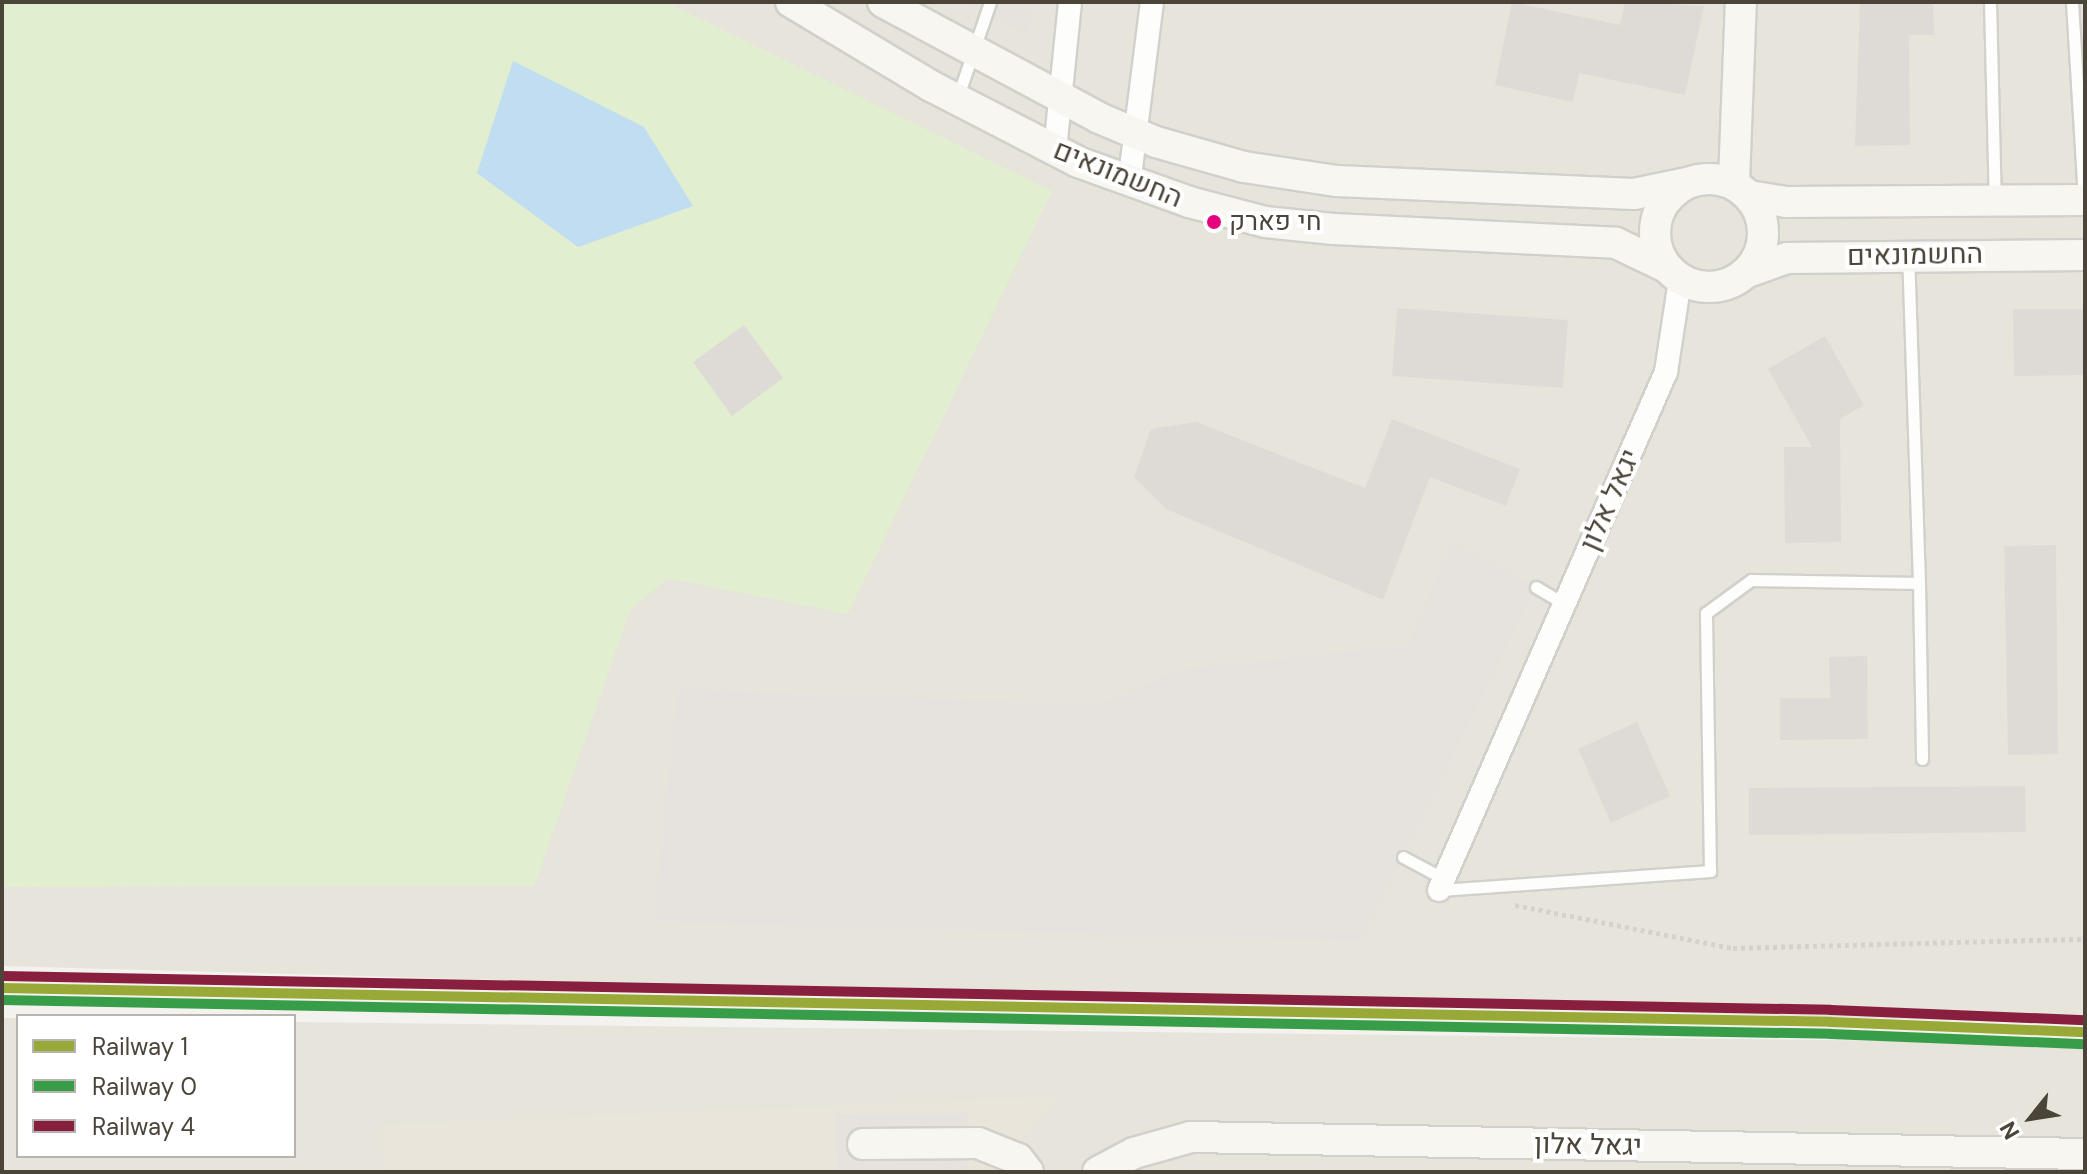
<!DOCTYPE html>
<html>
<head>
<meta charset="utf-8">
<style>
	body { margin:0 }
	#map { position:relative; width:2087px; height:1174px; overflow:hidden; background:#f4f2ee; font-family:"DM Sans",Heebo,sans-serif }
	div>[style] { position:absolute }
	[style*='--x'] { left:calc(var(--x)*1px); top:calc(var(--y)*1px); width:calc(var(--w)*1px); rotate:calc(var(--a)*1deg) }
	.residential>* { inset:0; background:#e7e4dc }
	.education>* { inset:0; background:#eae5da }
	.green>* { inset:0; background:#e1eecf }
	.parking>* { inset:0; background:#e6e3df }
	.water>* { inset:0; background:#c0ddf1 }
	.building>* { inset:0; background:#dedbd6 }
	.path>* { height:5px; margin-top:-2.5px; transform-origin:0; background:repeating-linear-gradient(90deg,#d3d2cc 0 4px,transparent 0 8px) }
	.roads { filter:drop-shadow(2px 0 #d2d0cb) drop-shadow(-2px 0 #d2d0cb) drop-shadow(0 2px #d2d0cb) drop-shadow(0 -2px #d2d0cb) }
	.lane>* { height:11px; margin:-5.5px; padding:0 5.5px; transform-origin:5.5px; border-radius:5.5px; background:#fdfdfc }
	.street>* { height:22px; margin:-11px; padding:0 11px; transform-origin:11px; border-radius:11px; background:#fdfdfc }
	.secondary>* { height:30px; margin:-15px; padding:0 15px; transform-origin:15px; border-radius:15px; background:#f7f6f1 }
	.secondary>.ring { margin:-15px; padding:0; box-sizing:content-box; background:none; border:30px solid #f7f6f1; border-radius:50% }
	.rail-1>* { height:10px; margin:-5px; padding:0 5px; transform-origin:5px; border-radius:5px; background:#99a938 }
	.rail-2>* { height:10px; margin:-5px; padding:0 5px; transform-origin:5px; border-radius:5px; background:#389d48 }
	.rail-3>* { height:10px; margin:-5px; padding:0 5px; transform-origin:5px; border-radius:5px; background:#891f3e }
	.dots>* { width:22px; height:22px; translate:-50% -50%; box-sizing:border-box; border:4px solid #fff; border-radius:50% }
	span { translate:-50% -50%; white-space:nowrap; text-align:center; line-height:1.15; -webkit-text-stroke:8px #fff; paint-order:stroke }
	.bus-label { font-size:26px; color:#4b4439 }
	.left { translate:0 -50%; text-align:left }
	.street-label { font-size:28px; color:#4b4439 }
	.frame { position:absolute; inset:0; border:4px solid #4b4439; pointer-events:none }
	.legend { position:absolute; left:16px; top:1014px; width:280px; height:144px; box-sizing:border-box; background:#fff; border:2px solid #b7b4b0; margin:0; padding:10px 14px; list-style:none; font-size:24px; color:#4b4439 }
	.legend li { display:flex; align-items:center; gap:16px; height:40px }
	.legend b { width:40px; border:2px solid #b7b4b0 }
	.north { position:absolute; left:1991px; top:1078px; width:80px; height:80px; -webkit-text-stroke:6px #fff; paint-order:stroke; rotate:240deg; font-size:22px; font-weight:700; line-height:32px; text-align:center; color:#4b4439 }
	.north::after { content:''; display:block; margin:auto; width:28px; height:36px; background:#4b4439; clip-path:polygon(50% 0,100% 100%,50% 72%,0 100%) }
</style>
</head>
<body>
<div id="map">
	<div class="residential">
		<i style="clip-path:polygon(2px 2px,2085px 2px,2085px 1024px,2px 966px)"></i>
		<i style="clip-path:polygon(2px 1018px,18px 1018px,18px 1156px,294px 1156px,294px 1022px,2085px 1043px,2085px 1172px,2px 1172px)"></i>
	</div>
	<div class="education">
		<i style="clip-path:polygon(1057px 1097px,997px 1172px,384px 1172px,383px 1125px)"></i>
	</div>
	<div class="green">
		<i style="clip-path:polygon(2px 2px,666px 2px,1052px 191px,848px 614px,668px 578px,630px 610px,534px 886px,2px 887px)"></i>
	</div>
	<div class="parking">
		<i style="clip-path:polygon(965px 2px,1035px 2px,1028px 36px)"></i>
		<i style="clip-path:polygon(1453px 541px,1536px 587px,1362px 941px,653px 922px,678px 689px,1099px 705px,1177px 670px,1407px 645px)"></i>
		<i style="clip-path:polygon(969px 1113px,968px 1172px,838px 1172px,835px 1114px)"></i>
	</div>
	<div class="water">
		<i style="clip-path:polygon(513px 61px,644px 127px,693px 206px,578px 247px,477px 173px)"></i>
	</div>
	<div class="building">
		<i style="clip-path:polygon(1512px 2px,1620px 25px,1625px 2px,1704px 6px,1685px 95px,1579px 73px,1573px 102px,1495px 85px)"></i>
		<i style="clip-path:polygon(1860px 2px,1933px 2px,1934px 35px,1909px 35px,1910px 145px,1855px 146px)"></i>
		<i style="clip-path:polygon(1397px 308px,1568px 320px,1563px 388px,1392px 376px)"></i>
		<i style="clip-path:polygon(2013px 309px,2085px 309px,2085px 375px,2014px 376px)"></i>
		<i style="clip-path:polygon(744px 325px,783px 378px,732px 416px,693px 362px)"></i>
		<i style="clip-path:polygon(1825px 336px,1864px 405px,1840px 419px,1841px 542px,1785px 543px,1784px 447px,1812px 447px,1768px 369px)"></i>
		<i style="clip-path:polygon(1392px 419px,1520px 469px,1506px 506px,1430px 477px,1383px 600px,1166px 509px,1134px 477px,1151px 429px,1196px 422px,1365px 488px)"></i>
		<i style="clip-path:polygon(2056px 545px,2058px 754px,2008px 755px,2004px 546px)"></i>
		<i style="clip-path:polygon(1867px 656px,1868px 739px,1780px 740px,1780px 698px,1830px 698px,1829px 657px)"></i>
		<i style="clip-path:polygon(1637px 722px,1670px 796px,1611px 823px,1578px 749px)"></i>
		<i style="clip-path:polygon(2025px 786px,2026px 832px,1749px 835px,1749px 788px)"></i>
	</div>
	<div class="path">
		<i style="--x:1515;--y:905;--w:222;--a:11.2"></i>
		<i style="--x:1733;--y:948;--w:352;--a:-1.5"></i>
	</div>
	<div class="roads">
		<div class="lane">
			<i style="--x:1990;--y:2;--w:198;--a:88.6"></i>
			<i style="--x:2072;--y:2;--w:197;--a:86.5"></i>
			<i style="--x:957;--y:99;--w:102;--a:-71.2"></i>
			<i style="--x:1919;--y:583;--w:176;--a:89"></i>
			<i style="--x:1536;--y:587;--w:33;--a:31"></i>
			<i style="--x:1403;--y:857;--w:47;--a:28.2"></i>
			<i style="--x:1440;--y:890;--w:271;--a:-4"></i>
			<i style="--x:1710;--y:871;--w:258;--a:-90.9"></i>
			<i style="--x:1706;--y:613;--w:56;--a:-36.3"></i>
			<i style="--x:1751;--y:580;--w:168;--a:1"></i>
			<i style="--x:1919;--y:583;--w:326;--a:-91.9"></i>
		</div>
		<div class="street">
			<i style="--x:1055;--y:150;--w:149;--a:-84.2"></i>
			<i style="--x:1129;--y:184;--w:183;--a:-82.8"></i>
			<i style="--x:1439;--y:890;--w:566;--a:-66.34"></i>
			<i style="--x:1666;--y:372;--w:93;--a:-81.3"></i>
		</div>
		<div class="secondary">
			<i style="--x:791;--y:2;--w:163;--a:31"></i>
			<i style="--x:931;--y:86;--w:165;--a:27.3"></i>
			<i style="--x:1078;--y:162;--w:118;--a:19.8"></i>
			<i style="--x:1189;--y:202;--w:79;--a:14.7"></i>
			<i style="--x:1265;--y:222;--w:69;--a:5.8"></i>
			<i style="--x:1334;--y:229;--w:282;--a:2.8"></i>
			<i style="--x:1616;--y:243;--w:55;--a:25.6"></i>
			<i style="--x:883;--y:2;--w:245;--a:28.2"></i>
			<i style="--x:1099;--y:118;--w:62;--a:22.8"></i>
			<i style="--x:1156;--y:142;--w:91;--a:15.9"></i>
			<i style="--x:1244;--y:167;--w:94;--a:8.6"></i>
			<i style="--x:1337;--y:181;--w:297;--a:2.5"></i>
			<i style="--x:1634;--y:194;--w:53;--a:-11.9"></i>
			<i class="ring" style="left:1655px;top:179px;width:78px;height:78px"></i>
			<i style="--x:1734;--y:181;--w:179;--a:-87.8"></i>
			<i style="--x:1749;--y:196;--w:38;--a:9"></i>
			<i style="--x:1787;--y:202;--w:298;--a:-0.4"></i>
			<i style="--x:1748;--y:272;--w:41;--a:-19.7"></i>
			<i style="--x:1787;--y:258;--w:298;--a:-0.6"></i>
			<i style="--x:863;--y:1144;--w:115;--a:-0.5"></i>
			<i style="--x:978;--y:1143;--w:43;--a:21.8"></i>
			<i style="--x:1018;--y:1159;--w:16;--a:52"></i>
			<i style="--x:1098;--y:1172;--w:41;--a:-27.8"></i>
			<i style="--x:1134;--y:1153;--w:59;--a:-15.7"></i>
			<i style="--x:1191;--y:1137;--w:894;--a:1.09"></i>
		</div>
	</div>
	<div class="rail-1">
		<i style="--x:2;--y:988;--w:1829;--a:1.06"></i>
		<i style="--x:1831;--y:1022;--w:254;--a:2.3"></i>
	</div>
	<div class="rail-2">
		<i style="--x:2;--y:1000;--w:1829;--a:1.06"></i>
		<i style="--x:1831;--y:1034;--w:254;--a:2.3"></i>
	</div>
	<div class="rail-3">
		<i style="--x:2;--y:976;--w:1829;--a:1.06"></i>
		<i style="--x:1831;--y:1010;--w:254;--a:2.3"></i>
	</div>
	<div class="dots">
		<i style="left:1214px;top:222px;background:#e5007d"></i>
	</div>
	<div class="bus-label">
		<span class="left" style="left:1229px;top:222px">חי פארק</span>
	</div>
	<div class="street-label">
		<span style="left:1118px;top:174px;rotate:22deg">החשמונאים</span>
		<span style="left:1915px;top:255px;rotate:-1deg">החשמונאים</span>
		<span style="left:1610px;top:500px;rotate:-66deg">יגאל אלון</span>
		<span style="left:1588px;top:1145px;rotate:1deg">יגאל אלון</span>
	</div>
	<div class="frame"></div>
	<ul class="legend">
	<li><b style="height:10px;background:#99a938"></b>Railway 1</li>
	<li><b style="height:10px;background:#389d48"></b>Railway 0</li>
	<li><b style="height:10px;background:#891f3e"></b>Railway 4</li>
	</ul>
	<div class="north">N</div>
</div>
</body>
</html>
